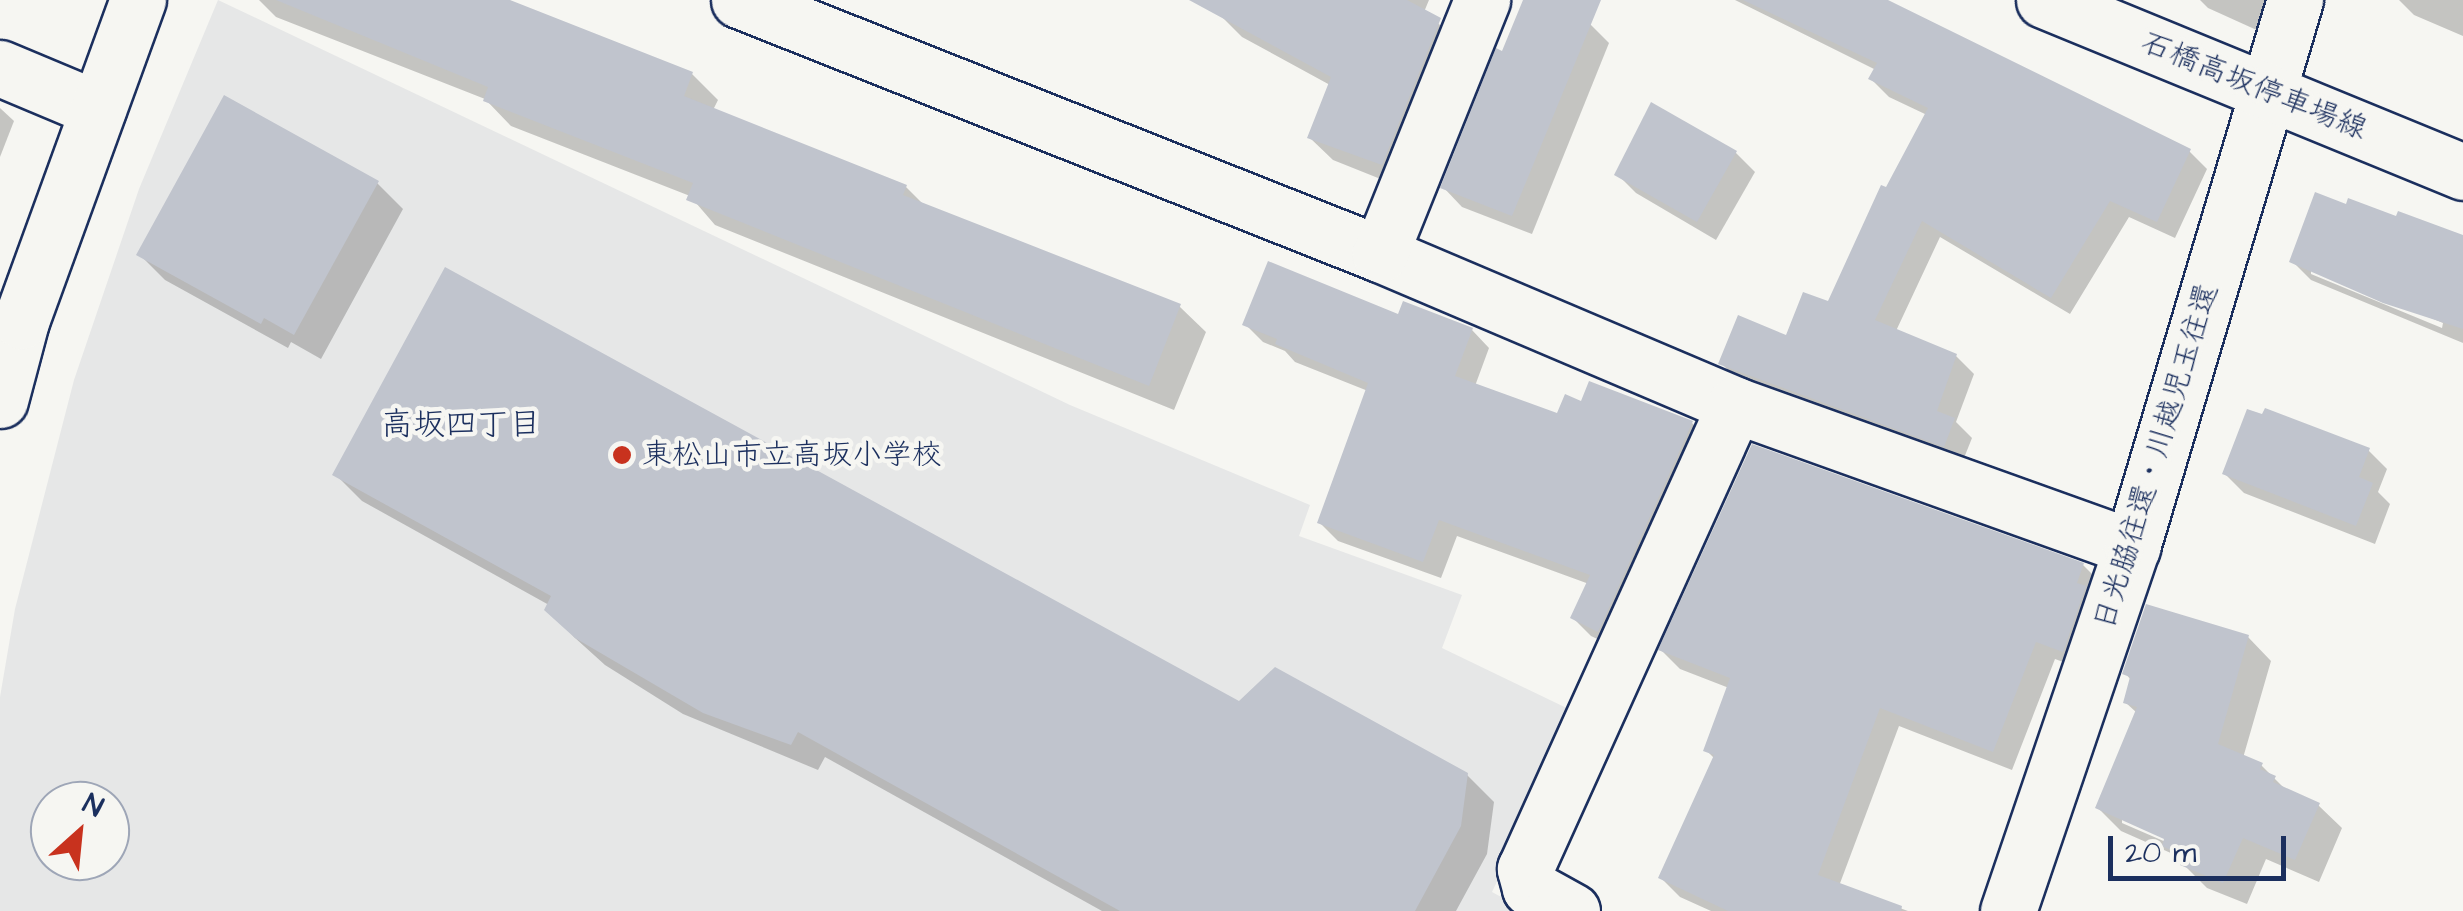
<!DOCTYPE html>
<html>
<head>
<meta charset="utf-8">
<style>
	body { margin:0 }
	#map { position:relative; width:2463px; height:911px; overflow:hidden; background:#f6f6f2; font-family:"Architects Daughter","Klee One",sans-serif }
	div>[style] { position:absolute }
	.built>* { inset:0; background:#e6e7e7 }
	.shadow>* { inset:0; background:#0003 }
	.building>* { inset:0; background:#c0c4cd }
	.roads { filter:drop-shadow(2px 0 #1b2f5e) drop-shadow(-2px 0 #1b2f5e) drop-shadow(0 2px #1b2f5e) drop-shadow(0 -2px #1b2f5e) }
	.minor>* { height:55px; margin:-27.5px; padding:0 27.5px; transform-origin:27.5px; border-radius:27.5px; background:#f6f6f2 }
	.major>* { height:55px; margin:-27.5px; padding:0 27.5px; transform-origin:27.5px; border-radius:27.5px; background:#f6f6f2 }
	.dots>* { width:28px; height:28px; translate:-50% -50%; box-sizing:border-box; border:5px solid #f6f6f2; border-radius:50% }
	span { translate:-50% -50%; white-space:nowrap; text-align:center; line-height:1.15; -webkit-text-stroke:9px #f6f6f2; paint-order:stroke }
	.street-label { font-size:30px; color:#1b2f5e }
	.poi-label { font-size:30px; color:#1b2f5e }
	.left { translate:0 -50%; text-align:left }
	.neighbourhood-label { font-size:32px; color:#1b2f5e }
	.north { position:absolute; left:30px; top:781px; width:100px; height:100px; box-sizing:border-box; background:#f6f6f2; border:2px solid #9ea6b7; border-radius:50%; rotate:27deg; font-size:28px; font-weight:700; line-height:40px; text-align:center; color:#1b2f5e }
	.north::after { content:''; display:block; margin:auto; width:35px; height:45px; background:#c8321e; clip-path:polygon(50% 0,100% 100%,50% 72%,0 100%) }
	.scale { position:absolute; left:2108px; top:836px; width:178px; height:45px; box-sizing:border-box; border:5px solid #1b2f5e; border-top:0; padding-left:12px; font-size:30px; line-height:35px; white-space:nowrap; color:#1b2f5e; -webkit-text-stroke:8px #f6f6f2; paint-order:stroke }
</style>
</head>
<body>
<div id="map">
	<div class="built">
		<i style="clip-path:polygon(evenodd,218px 0,1070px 405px,1310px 505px,1299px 536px,1462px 595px,1442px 648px,1577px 713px,1492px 892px,1527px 911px,0 911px,0 697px,15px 609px,74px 380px,139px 189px,218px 0,50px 801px,110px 801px,110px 861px,50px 861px,50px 801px)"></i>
	</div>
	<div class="shadow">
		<i style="clip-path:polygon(259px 0,508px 0,692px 74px,718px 100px,713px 110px,906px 187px,925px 206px,1180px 307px,1206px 332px,1174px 410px,715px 225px,690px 196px,511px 126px,485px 99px,276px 17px)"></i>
		<i style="clip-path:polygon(1227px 0,1429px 0,1424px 12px,1462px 43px,1403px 188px,1333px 160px,1310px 138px,1330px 85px,1242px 37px,1219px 14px)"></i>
		<i style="clip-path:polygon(1526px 0,1590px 24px,1609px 43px,1532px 234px,1462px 207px,1443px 187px)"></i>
		<i style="clip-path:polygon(1735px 0,1881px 0,2189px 151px,2207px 169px,2175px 238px,2129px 217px,2070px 314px,1940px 237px,1896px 331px,1956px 356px,1974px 374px,1956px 422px,1972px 438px,1962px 463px,1739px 381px,1721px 363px,1787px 338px,1829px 305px,1927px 115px,1889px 97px,1871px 79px,1876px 70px)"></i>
		<i style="clip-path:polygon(2200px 0,2276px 0,2261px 32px,2208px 8px)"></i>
		<i style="clip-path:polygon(2399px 0,2463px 0,2463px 36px,2414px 15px)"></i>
		<i style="clip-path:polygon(1652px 105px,1736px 153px,1755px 172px,1716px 240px,1636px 193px,1617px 174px)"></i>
		<i style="clip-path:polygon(0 108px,14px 121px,0 157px)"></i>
		<i style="clip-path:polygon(377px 183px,403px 209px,321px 359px,291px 342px,288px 348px,165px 280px,139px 254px)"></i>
		<i style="clip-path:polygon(evenodd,2463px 238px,2463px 343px,2311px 280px,2292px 261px,2463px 238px,2311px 268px,2443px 323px,2442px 328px,2311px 274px,2311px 268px)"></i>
		<i style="clip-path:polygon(1400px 317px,1472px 330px,1489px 348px,1475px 386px,1559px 417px,1582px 404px,1590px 384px,1692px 423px,1710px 441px,1616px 648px,1591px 636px,1573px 618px,1589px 584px,1457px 536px,1441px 578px,1338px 541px,1320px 523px,1368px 391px,1295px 362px,1285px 351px,1263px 342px,1245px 324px)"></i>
		<i style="clip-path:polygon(2368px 450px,2387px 469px,2378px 492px,2390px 504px,2375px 544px,2244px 493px,2225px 474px)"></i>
		<i style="clip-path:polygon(335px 474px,1240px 704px,1467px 775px,1494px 802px,1487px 854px,1456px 911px,1102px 911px,825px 757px,818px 770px,683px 714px,605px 665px,574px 637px,549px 605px,362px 501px)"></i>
		<i style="clip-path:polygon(2083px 565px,2102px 584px,2082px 669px,2055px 659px,2012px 770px,1899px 726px,1839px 886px,1908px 911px,1711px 911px,1680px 897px,1661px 878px,1715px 759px,1706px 750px,1729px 688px,1680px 669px,1661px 650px)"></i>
		<i style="clip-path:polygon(evenodd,2248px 637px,2271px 661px,2243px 758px,2261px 765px,2288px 792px,2318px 805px,2342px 828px,2319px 882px,2266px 859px,2247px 904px,2207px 888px,2173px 854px,2121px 831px,2098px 808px,2137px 713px,2125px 702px,2131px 680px,2125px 673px,2248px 637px,2122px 818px,2177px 841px,2175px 846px,2122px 823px,2122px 818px)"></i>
	</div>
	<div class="building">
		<i style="clip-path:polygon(276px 0,510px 0,693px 72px,684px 96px,907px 185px,903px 195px,1181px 304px,1149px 386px,686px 200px,693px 183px,483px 101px,488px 87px)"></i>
		<i style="clip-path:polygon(1189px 0,1407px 0,1441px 18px,1382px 165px,1307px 138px,1331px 77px)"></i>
		<i style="clip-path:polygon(1523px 0,1601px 0,1512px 216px,1440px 188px,1496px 48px,1502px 51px)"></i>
		<i style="clip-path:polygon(1743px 0,1888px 0,2191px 149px,2157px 222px,2110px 201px,2051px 298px,1922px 221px,1875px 320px,1957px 354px,1937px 411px,1955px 418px,1944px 447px,1718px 364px,1738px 315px,1786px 335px,1803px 292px,1828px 301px,1881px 185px,1886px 187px,1928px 108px,1868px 79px,1877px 63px)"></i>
		<i style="clip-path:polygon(224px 95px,379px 181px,294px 335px,264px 318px,261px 324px,136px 255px)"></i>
		<i style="clip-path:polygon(1651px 102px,1737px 151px,1697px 222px,1614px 175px)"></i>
		<i style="clip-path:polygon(2315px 192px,2346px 204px,2348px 198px,2396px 216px,2398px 211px,2463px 235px,2463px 329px,2383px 303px,2289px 262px)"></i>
		<i style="clip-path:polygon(1268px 261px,1398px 314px,1403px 301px,1473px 328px,1455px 376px,1557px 413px,1565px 394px,1581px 401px,1589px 381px,1693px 421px,1598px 632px,1570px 618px,1590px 575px,1439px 520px,1423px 562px,1317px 523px,1368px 383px,1275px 344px,1277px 339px,1242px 325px)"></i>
		<i style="clip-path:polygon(445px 267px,1239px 701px,1275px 667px,1468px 773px,1461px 826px,1415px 911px,1120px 911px,798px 732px,791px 745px,703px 713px,575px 638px,544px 610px,551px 596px,332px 475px)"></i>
		<i style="clip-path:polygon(2265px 408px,2370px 448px,2359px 477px,2373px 483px,2356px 526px,2222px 474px,2247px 409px,2262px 414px)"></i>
		<i style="clip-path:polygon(1752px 444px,2084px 563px,2077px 583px,2086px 586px,2063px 652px,2036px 642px,1993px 752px,1880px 708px,1818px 875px,1902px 906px,1901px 911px,1728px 911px,1658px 878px,1714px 755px,1703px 751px,1730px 678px,1658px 650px)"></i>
		<i style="clip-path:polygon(2146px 604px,2249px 635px,2218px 744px,2263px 763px,2260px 769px,2276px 776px,2273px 782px,2320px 803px,2295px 860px,2243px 838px,2223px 883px,2180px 865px,2184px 856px,2162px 846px,2164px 839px,2095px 808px,2137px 707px,2123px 703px,2130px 677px,2122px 674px)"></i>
	</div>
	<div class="roads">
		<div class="minor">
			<i style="left:739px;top:0;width:689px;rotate:21.62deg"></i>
			<i style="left:1380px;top:254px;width:386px;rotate:23deg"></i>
			<i style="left:1735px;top:405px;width:422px;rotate:19.7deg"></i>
			<i style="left:0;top:68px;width:106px;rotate:22.7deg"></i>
			<i style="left:1380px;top:254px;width:274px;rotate:-68.1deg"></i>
			<i style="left:0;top:400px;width:82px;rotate:-75.1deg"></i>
			<i style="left:21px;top:321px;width:342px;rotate:-70deg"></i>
			<i style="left:1572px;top:911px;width:48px;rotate:-151.3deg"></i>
			<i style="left:1530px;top:888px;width:20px;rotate:-105deg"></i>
			<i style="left:1525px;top:869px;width:509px;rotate:-65.65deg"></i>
			<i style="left:2008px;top:911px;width:385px;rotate:-71.2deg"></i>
			<i style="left:2132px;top:547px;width:571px;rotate:-73.41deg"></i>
		</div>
		<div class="major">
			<i style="left:2044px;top:0;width:453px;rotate:22.3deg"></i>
		</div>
	</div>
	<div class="dots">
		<i style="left:622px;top:455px;background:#c8321e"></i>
	</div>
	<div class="street-label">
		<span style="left:2254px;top:86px;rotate:22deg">石橋高坂停車場線</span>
		<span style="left:2156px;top:457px;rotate:-73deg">日光脇往還・川越児玉往還</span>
	</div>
	<div class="poi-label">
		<span class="left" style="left:642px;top:455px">東松山市立高坂小学校</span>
	</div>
	<div class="neighbourhood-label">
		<span style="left:461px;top:425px">高坂四丁目</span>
	</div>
	<div class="north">N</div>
	<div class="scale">20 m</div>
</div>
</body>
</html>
